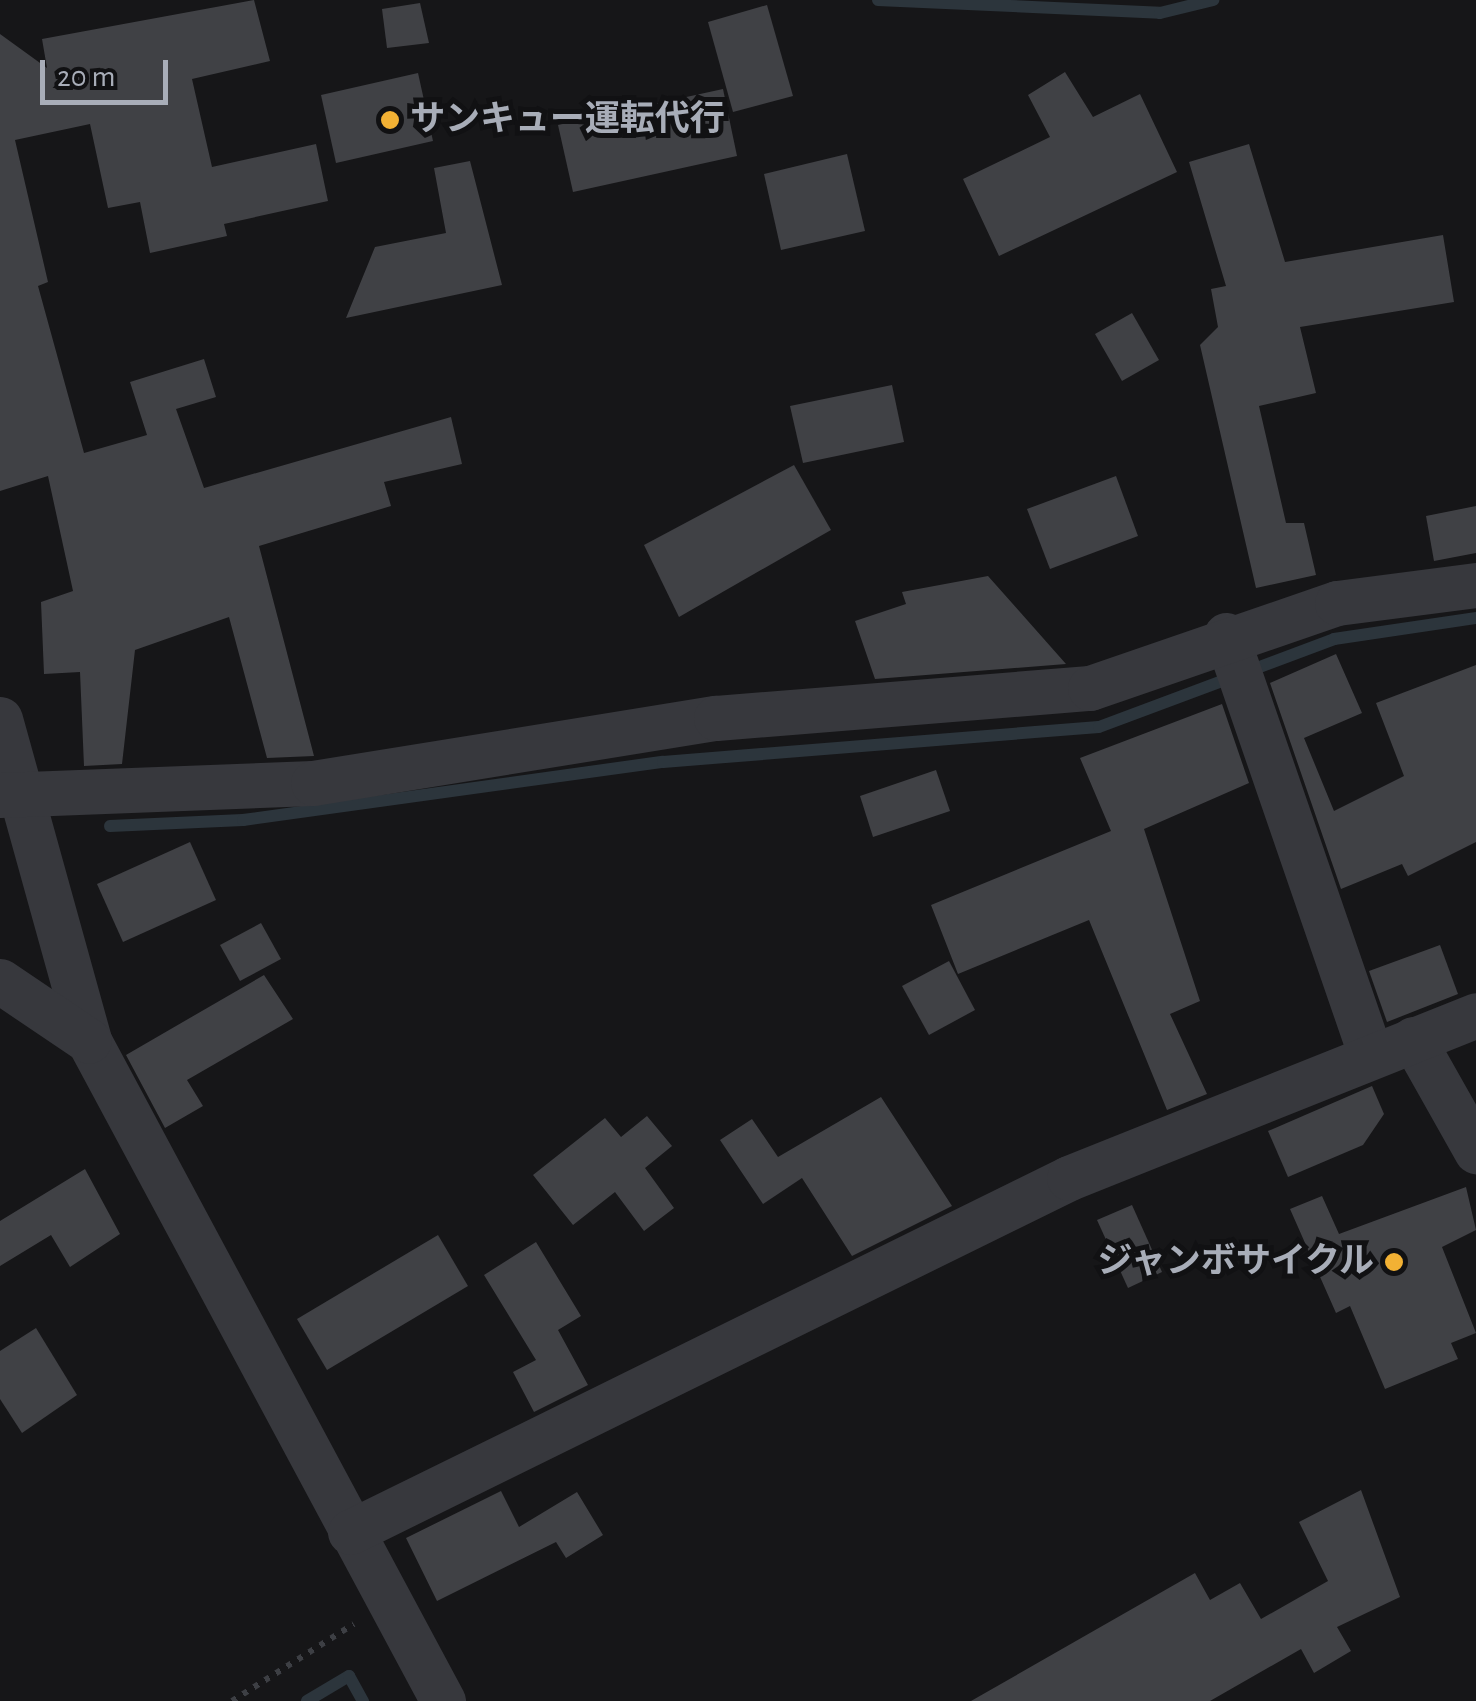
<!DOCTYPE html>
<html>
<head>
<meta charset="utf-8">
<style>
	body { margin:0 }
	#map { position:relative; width:1476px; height:1701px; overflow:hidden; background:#161618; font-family:"Alegreya Sans","Noto Sans JP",sans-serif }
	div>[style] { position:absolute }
	.stream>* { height:12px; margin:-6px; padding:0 6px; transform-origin:6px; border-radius:6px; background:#2c353c }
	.building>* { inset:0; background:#404145 }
	.path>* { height:6px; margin-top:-3px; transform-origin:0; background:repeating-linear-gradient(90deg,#3d3f44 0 5px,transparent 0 13px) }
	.minor>* { height:45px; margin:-22.5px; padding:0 22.5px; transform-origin:22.5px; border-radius:22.5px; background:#37383d }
	.dots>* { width:28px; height:28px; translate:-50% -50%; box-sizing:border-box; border:5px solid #111113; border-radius:50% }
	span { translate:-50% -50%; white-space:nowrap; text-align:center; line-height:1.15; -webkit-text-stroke:10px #111113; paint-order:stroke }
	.poi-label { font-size:35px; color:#a8adb8; font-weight:700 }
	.left { translate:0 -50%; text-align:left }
	.right { translate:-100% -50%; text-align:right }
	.scale { position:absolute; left:40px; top:60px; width:128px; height:45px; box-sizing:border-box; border:5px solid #a8adb8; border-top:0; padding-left:12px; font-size:30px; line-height:35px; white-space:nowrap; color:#a8adb8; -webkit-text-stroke:8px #111113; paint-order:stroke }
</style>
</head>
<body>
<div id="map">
	<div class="stream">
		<i style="left:878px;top:0;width:282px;rotate:2.6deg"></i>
		<i style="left:1160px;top:13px;width:55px;rotate:-13.8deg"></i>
		<i style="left:110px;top:826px;width:133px;rotate:-2.6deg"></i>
		<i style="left:243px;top:820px;width:424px;rotate:-7.9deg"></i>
		<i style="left:663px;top:762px;width:437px;rotate:-4.6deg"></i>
		<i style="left:1099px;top:727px;width:251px;rotate:-20.5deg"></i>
		<i style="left:1334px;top:639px;width:144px;rotate:-8.4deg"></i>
		<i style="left:307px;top:1701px;width:49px;rotate:-30.8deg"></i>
		<i style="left:349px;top:1676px;width:29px;rotate:61deg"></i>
	</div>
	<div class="building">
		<i style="clip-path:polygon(254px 0,270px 61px,192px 79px,212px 167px,316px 144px,328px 201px,224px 224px,227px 236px,150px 253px,140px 202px,108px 208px,90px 124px,15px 140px,48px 282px,38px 286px,84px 453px,147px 435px,130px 382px,204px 359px,216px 397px,176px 409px,204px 488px,451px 417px,462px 464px,384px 482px,391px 506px,259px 546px,314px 756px,267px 758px,229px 617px,135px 650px,122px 764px,84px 766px,80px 672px,44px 674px,41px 602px,73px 591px,48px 476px,0 491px,0 34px,47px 68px,42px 39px)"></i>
		<i style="clip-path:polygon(420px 3px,429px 43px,387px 48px,382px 9px)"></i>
		<i style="clip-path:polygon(767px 5px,793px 96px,733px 112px,708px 22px)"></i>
		<i style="clip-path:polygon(1065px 72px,1093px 117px,1140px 94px,1177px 172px,999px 256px,963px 179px,1050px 137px,1028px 95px)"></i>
		<i style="clip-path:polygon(418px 73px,433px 141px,336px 163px,321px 95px)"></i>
		<i style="clip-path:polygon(723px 89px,737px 156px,573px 192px,558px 125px)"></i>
		<i style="clip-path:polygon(1249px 144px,1285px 262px,1443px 235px,1454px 302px,1300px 327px,1316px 393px,1259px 406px,1286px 523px,1304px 523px,1316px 575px,1256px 588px,1200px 345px,1218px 327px,1211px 289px,1226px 286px,1189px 162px)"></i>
		<i style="clip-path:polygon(847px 154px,865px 231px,781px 250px,764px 174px)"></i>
		<i style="clip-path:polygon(470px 161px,502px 285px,346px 318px,375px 247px,446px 233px,434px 168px)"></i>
		<i style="clip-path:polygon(1132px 313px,1159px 360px,1122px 381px,1095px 334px)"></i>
		<i style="clip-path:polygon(892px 385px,904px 442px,803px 463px,790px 406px)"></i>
		<i style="clip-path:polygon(794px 465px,831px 530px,679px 617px,644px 545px)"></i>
		<i style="clip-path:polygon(1116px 476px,1138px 536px,1050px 569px,1027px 509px)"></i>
		<i style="clip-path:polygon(1476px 506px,1476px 553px,1434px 561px,1426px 516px)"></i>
		<i style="clip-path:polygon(988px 576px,1066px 664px,875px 679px,855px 621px,906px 604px,902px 592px)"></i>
		<i style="clip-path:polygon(1336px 654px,1362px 713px,1304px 738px,1334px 811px,1404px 776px,1376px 703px,1476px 665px,1476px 842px,1408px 876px,1402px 864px,1341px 889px,1270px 683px)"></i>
		<i style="clip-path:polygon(1222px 704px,1249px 783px,1144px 829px,1200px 1001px,1170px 1014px,1207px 1094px,1167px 1110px,1089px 920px,958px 974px,931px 905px,1111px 831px,1080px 758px)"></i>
		<i style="clip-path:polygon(936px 770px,950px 811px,873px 837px,860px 796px)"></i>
		<i style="clip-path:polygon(190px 842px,216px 900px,123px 942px,97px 884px)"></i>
		<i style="clip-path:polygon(261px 923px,281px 959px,240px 981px,220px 945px)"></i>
		<i style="clip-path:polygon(1440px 945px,1458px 994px,1387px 1022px,1369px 971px)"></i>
		<i style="clip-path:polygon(949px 961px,975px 1010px,929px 1035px,902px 986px)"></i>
		<i style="clip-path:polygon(264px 975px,293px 1019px,187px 1080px,203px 1106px,165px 1128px,126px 1055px)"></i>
		<i style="clip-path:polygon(1372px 1086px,1384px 1114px,1363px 1145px,1288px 1177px,1268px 1131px)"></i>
		<i style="clip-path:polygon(881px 1097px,952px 1206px,852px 1256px,802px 1178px,763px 1204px,720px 1140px,752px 1119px,778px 1157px)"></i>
		<i style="clip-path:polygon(647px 1116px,672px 1146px,645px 1168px,674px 1208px,644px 1231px,615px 1192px,573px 1225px,533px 1175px,605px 1118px,621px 1137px)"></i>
		<i style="clip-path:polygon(85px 1169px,120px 1234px,70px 1267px,51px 1235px,0 1266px,0 1221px)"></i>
		<i style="clip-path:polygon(1466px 1187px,1476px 1230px,1442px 1247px,1476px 1333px,1451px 1343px,1458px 1359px,1385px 1389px,1350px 1306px,1336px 1313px,1290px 1209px,1322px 1196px,1339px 1234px)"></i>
		<i style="clip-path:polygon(1132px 1205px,1162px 1272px,1128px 1288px,1097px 1220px)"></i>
		<i style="clip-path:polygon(438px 1235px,468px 1286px,327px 1370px,297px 1319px)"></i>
		<i style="clip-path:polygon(536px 1242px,581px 1316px,558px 1330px,588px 1385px,534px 1412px,513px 1372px,536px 1360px,484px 1275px)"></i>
		<i style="clip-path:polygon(36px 1328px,77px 1395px,22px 1433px,0 1399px,0 1351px)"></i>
		<i style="clip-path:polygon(1361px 1490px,1400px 1597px,1337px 1627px,1351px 1651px,1314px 1673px,1301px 1649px,1210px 1701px,971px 1701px,1195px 1573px,1210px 1600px,1240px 1583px,1261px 1619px,1328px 1581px,1299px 1522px)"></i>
		<i style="clip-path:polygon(501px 1491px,519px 1527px,577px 1492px,603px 1535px,566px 1558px,556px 1542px,437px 1601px,406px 1538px)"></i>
	</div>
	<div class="path">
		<i style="left:232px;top:1701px;width:144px;rotate:-32.3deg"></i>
	</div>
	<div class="minor">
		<i style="left:1226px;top:635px;width:445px;rotate:71deg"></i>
		<i style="left:0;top:719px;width:334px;rotate:74.5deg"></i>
		<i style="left:89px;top:1041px;width:749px;rotate:61.79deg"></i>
		<i style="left:0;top:795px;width:313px;rotate:-2.2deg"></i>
		<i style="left:313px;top:783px;width:408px;rotate:-9.2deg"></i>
		<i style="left:716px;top:718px;width:375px;rotate:-4.6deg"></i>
		<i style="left:1090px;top:688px;width:261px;rotate:-19deg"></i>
		<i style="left:1337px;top:603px;width:140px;rotate:-7.4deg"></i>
		<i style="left:0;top:981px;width:107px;rotate:34deg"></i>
		<i style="left:1413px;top:1039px;width:129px;rotate:60.6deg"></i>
		<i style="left:350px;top:1532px;width:801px;rotate:-26.21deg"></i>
		<i style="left:1069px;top:1178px;width:438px;rotate:-21.8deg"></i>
	</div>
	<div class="dots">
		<i style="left:390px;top:120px;background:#f2b134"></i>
		<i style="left:1394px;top:1262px;background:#f2b134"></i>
	</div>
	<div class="poi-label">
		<span class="left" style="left:410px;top:120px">サンキュー運転代行</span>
		<span class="right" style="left:1374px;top:1262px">ジャンボサイクル</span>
	</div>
	<div class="scale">20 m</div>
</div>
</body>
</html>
